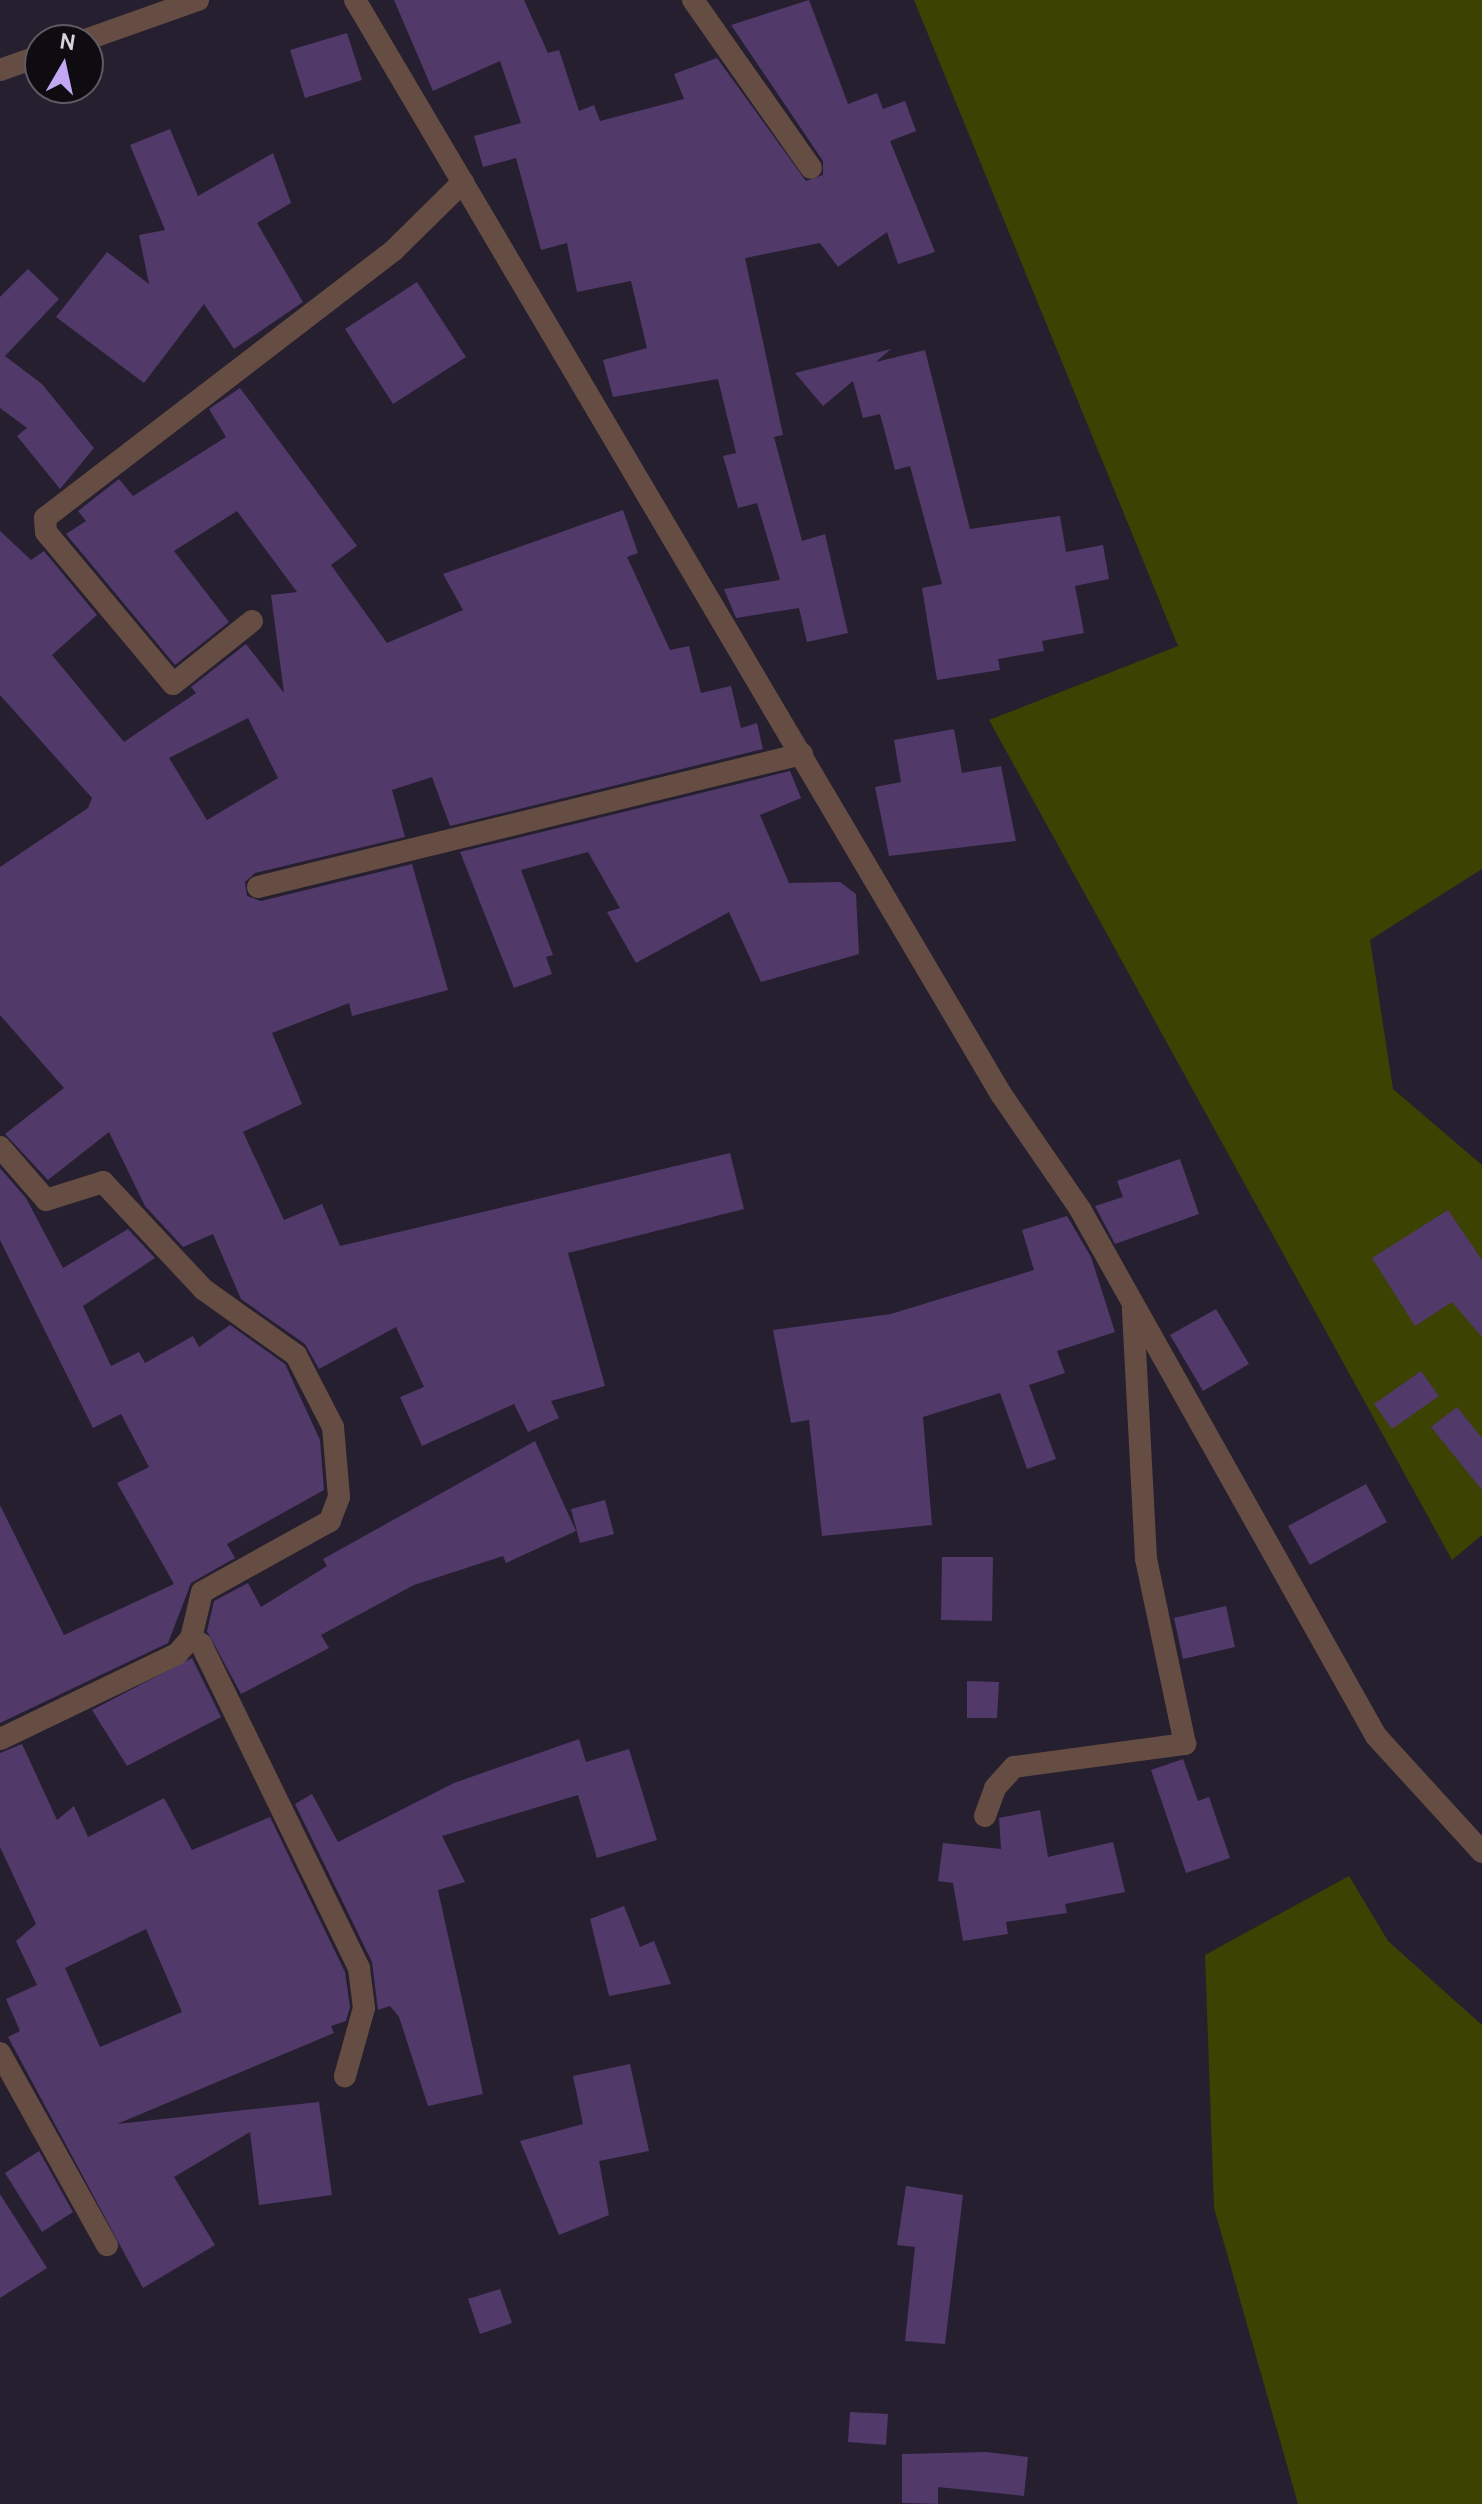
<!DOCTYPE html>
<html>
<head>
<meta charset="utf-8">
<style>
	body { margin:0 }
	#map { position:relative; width:1482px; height:2504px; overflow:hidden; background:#261f2f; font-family:Cabin,sans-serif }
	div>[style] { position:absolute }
	.green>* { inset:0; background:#3b4202 }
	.building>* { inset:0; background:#51396a }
	.minor>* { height:22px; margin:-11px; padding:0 11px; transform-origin:11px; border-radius:11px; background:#664d43 }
	.tertiary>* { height:22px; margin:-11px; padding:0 11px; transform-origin:11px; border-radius:11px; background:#664d43 }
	span { translate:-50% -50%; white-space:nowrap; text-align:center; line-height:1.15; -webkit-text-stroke:8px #0e0b11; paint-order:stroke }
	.north { position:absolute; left:24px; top:24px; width:80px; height:80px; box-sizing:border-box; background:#0e0b11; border:2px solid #5e5b63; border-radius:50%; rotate:9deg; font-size:22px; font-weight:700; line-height:32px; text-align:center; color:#d7d3dd }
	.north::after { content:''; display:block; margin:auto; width:28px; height:36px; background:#c2a8f2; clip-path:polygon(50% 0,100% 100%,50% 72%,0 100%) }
</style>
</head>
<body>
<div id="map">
	<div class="green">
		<i style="clip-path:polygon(914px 0,1482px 0,1482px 869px,1370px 940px,1393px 1089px,1482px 1165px,1482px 1535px,1452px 1560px,989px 720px,1178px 646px)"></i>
		<i style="clip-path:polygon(1349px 1876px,1388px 1941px,1482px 2025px,1482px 2504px,1298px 2504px,1214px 2208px,1205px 1955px)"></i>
	</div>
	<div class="building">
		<i style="clip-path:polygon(394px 0,524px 0,548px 53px,559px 50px,579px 111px,594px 105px,600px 121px,684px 99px,674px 74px,717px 58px,806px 181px,823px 175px,823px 161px,731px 25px,809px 0,848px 104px,877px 93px,883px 109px,905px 101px,916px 131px,890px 141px,935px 252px,898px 264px,887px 232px,838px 267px,820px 243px,745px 258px,783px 435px,774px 437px,802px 541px,825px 534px,848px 633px,807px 642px,799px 608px,736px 618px,724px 589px,780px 580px,757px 503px,738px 508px,723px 456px,736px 453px,718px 379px,613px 397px,603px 360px,647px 348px,631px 281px,577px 292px,567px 243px,541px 250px,516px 158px,483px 167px,474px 136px,521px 123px,500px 61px,433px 91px)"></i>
		<i style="clip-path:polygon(347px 33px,362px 80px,305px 98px,290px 50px)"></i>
		<i style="clip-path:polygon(170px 129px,198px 196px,273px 153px,291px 203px,257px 223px,303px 302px,234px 349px,204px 304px,144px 383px,56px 317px,107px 252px,149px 284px,139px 235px,165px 230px,130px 145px)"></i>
		<i style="clip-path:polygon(28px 269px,59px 299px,5px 356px,42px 384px,94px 448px,60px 489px,17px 436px,27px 428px,0 408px,0 297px)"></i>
		<i style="clip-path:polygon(417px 282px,466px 357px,393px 404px,345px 329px)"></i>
		<i style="clip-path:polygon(891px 349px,876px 362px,925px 350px,970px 529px,1060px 516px,1066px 552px,1103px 545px,1109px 579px,1075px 586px,1084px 633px,1042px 641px,1044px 651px,998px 659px,1000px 670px,937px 680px,922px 588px,942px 584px,910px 466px,895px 470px,880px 414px,863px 418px,853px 381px,823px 406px,795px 373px)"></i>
		<i style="clip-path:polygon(evenodd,240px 388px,357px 546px,331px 565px,387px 643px,463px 610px,443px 574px,623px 510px,638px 553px,627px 557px,670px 650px,689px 646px,701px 693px,731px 686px,741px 728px,757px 723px,763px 749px,450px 826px,432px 777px,392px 790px,405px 837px,255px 873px,245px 882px,247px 896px,261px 901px,412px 864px,448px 990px,352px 1016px,349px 1003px,272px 1033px,302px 1104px,243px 1132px,284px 1220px,322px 1204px,340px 1246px,730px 1153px,744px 1209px,568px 1253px,605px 1386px,551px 1401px,559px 1418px,528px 1432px,514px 1404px,422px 1446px,400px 1397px,424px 1387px,396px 1327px,319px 1369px,305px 1344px,241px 1299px,213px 1234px,183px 1247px,145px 1206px,109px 1132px,48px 1180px,5px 1134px,64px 1088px,0 1015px,0 867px,88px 808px,92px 798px,0 695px,0 531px,31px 560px,44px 551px,97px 615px,52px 655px,124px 742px,196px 693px,191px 687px,246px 644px,284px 693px,271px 595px,297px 592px,237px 511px,174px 551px,229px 622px,175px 665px,66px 534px,86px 521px,78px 511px,119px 479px,133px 496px,226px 437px,209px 409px,240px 388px,248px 718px,278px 778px,207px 820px,169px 758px,248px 718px)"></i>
		<i style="clip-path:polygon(954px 729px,962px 773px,1001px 766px,1016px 841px,889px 856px,875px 787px,901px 782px,894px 740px)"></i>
		<i style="clip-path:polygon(790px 771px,801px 798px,760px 815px,789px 883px,840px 882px,856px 894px,859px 954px,761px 982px,729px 912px,636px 963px,607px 912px,620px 908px,588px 852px,521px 870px,553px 955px,546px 957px,552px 974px,514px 988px,460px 852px)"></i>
		<i style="clip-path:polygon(1180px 1159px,1199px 1214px,1115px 1244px,1095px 1206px,1123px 1197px,1117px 1181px)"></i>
		<i style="clip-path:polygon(0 1168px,26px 1198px,63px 1268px,128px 1229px,155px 1258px,83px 1306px,111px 1366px,139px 1352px,145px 1363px,193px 1336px,199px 1347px,230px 1325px,285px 1364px,320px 1440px,324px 1490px,227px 1544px,235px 1558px,191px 1583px,168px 1643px,0 1723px,0 1505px,64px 1635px,174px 1584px,117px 1483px,149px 1467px,121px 1414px,93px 1428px,0 1240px)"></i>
		<i style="clip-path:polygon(1448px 1210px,1482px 1260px,1482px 1337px,1452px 1302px,1415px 1326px,1372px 1258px)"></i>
		<i style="clip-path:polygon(1067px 1216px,1091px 1257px,1115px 1332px,1057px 1351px,1065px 1373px,1029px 1385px,1056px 1459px,1027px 1469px,1000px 1393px,923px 1417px,932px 1525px,822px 1536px,809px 1420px,791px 1423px,773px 1330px,891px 1314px,1034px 1270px,1022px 1230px)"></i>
		<i style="clip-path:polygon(1216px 1309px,1249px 1364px,1203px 1391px,1170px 1335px)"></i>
		<i style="clip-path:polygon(1421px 1371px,1439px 1396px,1392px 1429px,1374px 1404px)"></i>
		<i style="clip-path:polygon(1457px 1407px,1482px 1438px,1482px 1490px,1431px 1427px)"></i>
		<i style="clip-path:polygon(535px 1441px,576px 1531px,506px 1563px,503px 1556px,414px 1585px,321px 1635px,329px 1648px,241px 1694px,207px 1631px,214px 1601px,248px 1583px,261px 1607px,327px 1566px,323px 1559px)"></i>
		<i style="clip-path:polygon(1366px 1484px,1387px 1522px,1310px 1565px,1288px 1526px)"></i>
		<i style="clip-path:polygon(605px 1500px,614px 1534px,580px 1543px,571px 1509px)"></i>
		<i style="clip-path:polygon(942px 1557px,993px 1557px,992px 1621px,941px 1620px)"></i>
		<i style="clip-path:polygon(1226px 1606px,1235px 1647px,1183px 1659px,1174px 1618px)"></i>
		<i style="clip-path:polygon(192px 1658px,221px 1717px,127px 1766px,92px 1710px)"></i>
		<i style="clip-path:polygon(967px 1681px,999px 1682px,997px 1718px,967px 1718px)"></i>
		<i style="clip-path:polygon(579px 1739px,586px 1762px,629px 1749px,657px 1840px,597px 1858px,578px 1795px,442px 1836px,465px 1882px,438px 1890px,483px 2094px,428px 2106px,399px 2017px,390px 2006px,378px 2010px,372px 1962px,295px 1804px,312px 1794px,338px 1842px,454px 1783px)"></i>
		<i style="clip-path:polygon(evenodd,22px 1744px,57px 1820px,74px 1806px,88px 1837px,164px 1798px,192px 1850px,270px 1817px,345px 1972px,350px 2007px,346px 2021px,331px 2026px,334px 2033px,117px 2124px,319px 2102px,332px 2195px,259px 2205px,250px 2132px,174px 2177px,215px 2245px,143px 2288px,8px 2037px,20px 2031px,6px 1999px,37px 1985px,16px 1941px,36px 1924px,0 1847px,0 1753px,22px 1744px,146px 1929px,182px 2012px,100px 2047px,65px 1968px,146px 1929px)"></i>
		<i style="clip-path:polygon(1183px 1759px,1198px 1801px,1209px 1797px,1230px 1858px,1186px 1873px,1151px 1770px)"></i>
		<i style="clip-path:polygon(1040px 1810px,1048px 1857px,1113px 1842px,1125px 1892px,1065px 1904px,1067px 1913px,1006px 1922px,1008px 1934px,963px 1941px,953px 1883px,938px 1881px,943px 1843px,1001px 1849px,999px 1818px)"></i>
		<i style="clip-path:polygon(624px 1906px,640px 1947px,654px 1941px,671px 1984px,609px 1996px,590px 1919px)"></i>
		<i style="clip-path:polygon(630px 2064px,649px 2151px,599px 2161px,609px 2215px,559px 2235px,520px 2141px,583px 2124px,573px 2076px)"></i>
		<i style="clip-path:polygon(39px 2151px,73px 2212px,42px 2232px,5px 2173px)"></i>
		<i style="clip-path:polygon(906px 2186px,963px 2195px,945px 2344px,905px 2341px,915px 2247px,897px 2245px)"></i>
		<i style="clip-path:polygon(0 2194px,47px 2268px,0 2298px)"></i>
		<i style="clip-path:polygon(500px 2289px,512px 2323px,480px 2334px,468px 2299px)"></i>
		<i style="clip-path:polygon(850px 2412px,888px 2414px,886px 2445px,848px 2442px)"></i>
		<i style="clip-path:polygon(986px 2452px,1028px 2457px,1024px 2496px,938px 2487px,938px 2504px,902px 2503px,902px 2454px)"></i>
	</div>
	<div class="minor">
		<i style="left:693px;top:0;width:205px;rotate:54.9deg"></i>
		<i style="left:252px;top:621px;width:101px;rotate:141.4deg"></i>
		<i style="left:173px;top:684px;width:198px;rotate:-129.9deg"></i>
		<i style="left:46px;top:532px;width:14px;rotate:-94deg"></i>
		<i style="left:45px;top:518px;width:440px;rotate:-37.5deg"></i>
		<i style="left:394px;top:250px;width:97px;rotate:-44.6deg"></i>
		<i style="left:258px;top:887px;width:560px;rotate:-13.74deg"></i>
		<i style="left:0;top:1147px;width:70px;rotate:49deg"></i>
		<i style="left:46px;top:1200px;width:60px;rotate:-17.5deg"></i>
		<i style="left:103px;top:1182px;width:146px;rotate:46.9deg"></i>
		<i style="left:203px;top:1289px;width:114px;rotate:35.4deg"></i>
		<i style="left:296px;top:1355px;width:81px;rotate:62.8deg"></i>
		<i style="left:333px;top:1427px;width:70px;rotate:85.1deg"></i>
		<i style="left:339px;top:1497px;width:26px;rotate:111deg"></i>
		<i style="left:330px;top:1521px;width:146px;rotate:151deg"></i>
		<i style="left:202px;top:1592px;width:47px;rotate:103.4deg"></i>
		<i style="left:191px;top:1638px;width:21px;rotate:131deg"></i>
		<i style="left:177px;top:1654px;width:196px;rotate:154.3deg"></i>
		<i style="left:191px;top:1638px;width:12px;rotate:31deg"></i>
		<i style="left:201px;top:1644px;width:360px;rotate:64deg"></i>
		<i style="left:359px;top:1968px;width:40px;rotate:82.9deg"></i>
		<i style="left:364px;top:2008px;width:71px;rotate:105.6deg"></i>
		<i style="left:985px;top:1816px;width:30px;rotate:-70deg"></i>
		<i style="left:995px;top:1788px;width:28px;rotate:-48deg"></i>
		<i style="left:1014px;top:1767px;width:173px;rotate:-7.7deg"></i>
		<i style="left:1185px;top:1744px;width:189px;rotate:-101.9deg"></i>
		<i style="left:1146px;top:1559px;width:252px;rotate:-93deg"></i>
		<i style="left:0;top:2053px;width:220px;rotate:60.9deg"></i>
	</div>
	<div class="tertiary">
		<i style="left:355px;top:0;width:1270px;rotate:59.44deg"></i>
		<i style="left:1001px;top:1094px;width:140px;rotate:55.5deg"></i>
		<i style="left:1080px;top:1209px;width:604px;rotate:60.68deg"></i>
		<i style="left:1376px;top:1736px;width:157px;rotate:47.6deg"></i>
		<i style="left:85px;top:40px;width:120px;rotate:-19.5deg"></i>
		<i style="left:0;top:70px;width:42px;rotate:-19.3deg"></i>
	</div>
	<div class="north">N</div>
</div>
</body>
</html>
